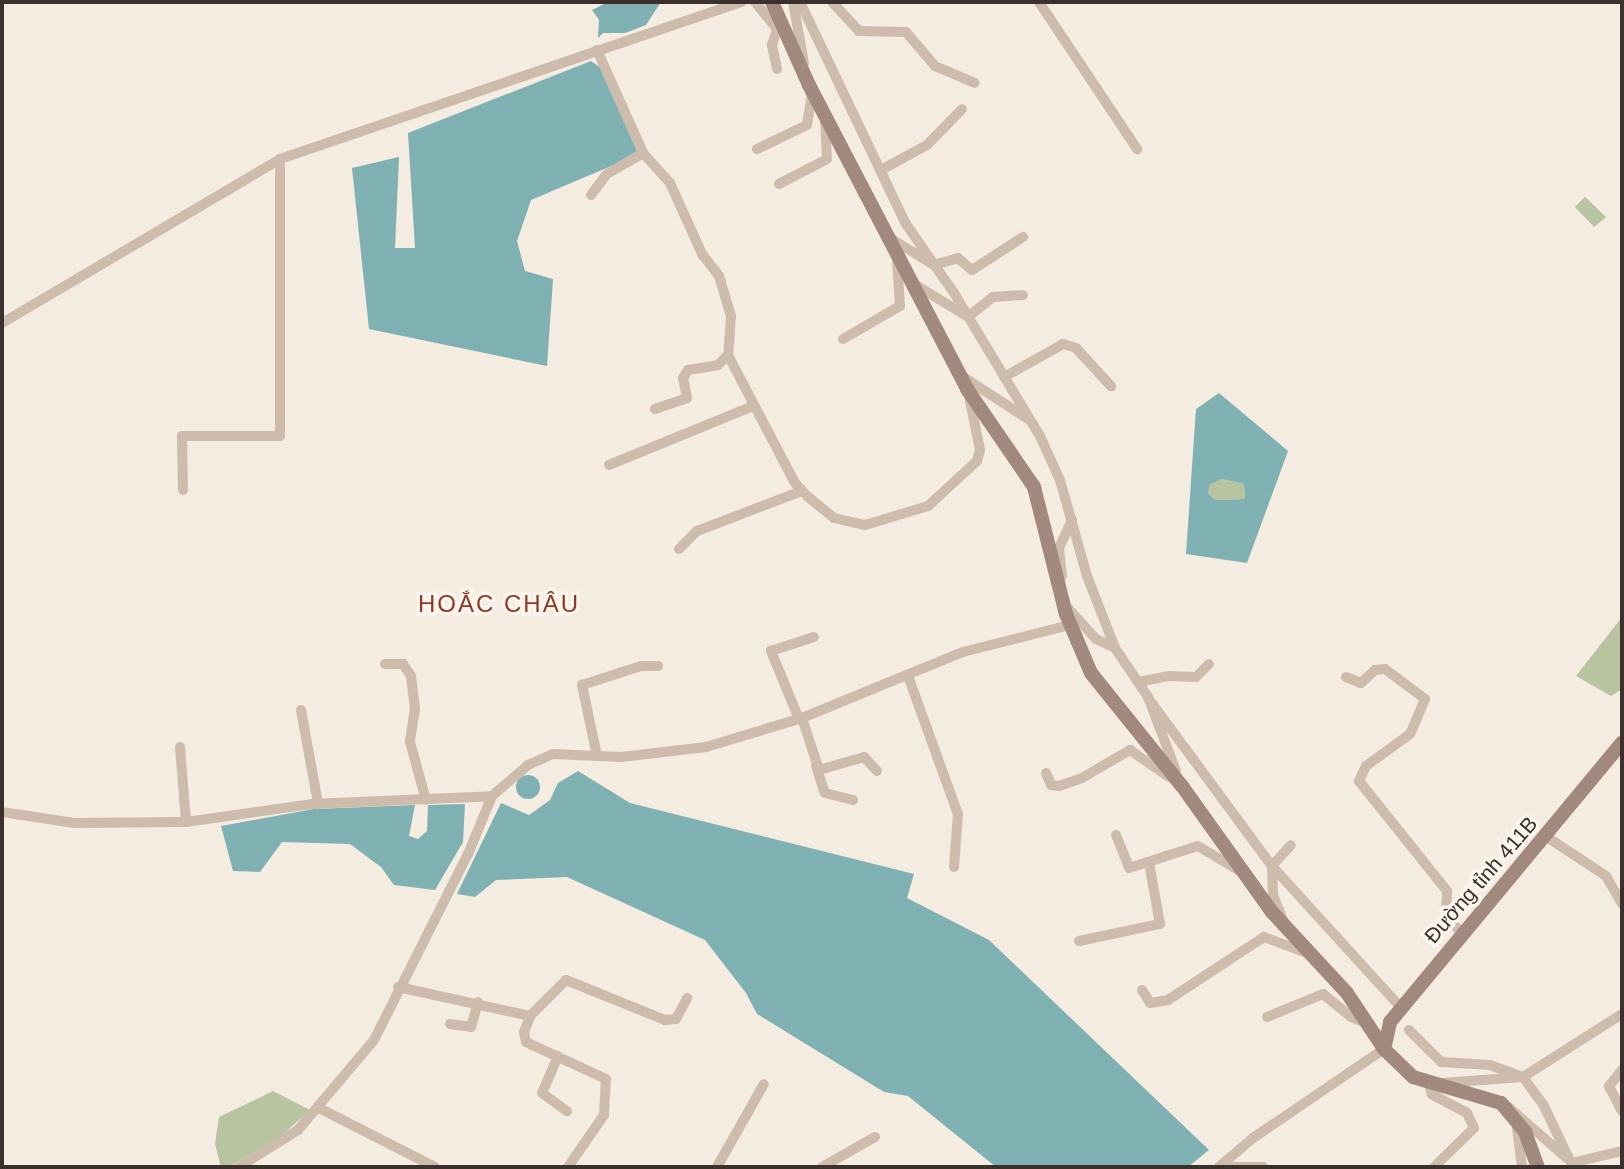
<!DOCTYPE html>
<html>
<head>
<meta charset="utf-8">
<style>
	body { margin:0 }
	#map { position:relative; width:1624px; height:1169px; overflow:hidden; background:#f4ebe1; font-family:Arial,sans-serif }
	div>[style] { position:absolute }
	.green>* { inset:0; background:#b8c4a0 }
	.water>* { inset:0; background:#7fb0b2 }
	.round { border-radius:50% }
	.minor>* { height:10px; margin:-5px; padding:0 5px; transform-origin:5px; border-radius:5px; background:#cdbbac }
	.secondary>* { height:14px; margin:-7px; padding:0 7px; transform-origin:7px; border-radius:7px; background:#a18a7d }
	span { translate:-50% -50%; white-space:nowrap; text-align:center; line-height:1.15; -webkit-text-stroke:7px #fbf5ee; paint-order:stroke }
	.street-label { font-size:21px; color:#3b302b }
	.quarter-label { font-size:24px; color:#8c3b22; letter-spacing:2px }
	.frame { position:absolute; inset:0; border:4px solid #3b302b; pointer-events:none }
</style>
</head>
<body>
<div id="map">
	<div class="green">
		<i style="clip-path:polygon(1585px 197px,1606px 217px,1594px 227px,1575px 207px)"></i>
		<i style="clip-path:polygon(1222px 479px,1244px 484px,1245px 499px,1215px 500px,1208px 493px,1210px 483px)"></i>
		<i style="clip-path:polygon(1622px 617px,1622px 689px,1611px 696px,1576px 676px)"></i>
		<i style="clip-path:polygon(273px 1091px,310px 1110px,281px 1136px,229px 1167px,221px 1167px,215px 1144px,219px 1117px)"></i>
	</div>
	<div class="water">
		<i style="clip-path:polygon(608px 2px,661px 2px,646px 25px,625px 33px,603px 33px,598px 38px,599px 20px,592px 10px)"></i>
		<i style="clip-path:polygon(591px 61px,601px 68px,642px 148px,637px 155px,531px 200px,517px 241px,525px 271px,553px 279px,547px 366px,369px 329px,352px 168px,399px 157px,395px 248px,415px 248px,408px 133px)"></i>
		<i style="clip-path:polygon(evenodd,1219px 393px,1288px 451px,1247px 563px,1186px 554px,1196px 409px,1219px 393px,1222px 479px,1244px 484px,1245px 499px,1215px 500px,1208px 493px,1210px 484px,1222px 479px)"></i>
		<i style="clip-path:polygon(578px 771px,630px 803px,914px 874px,907px 898px,989px 940px,1209px 1150px,1188px 1167px,996px 1167px,908px 1096px,884px 1092px,757px 1014px,746px 993px,705px 940px,567px 877px,496px 880px,475px 897px,457px 894px,501px 803px,529px 815px,550px 800px,558px 783px)"></i>
		<i class="round" style="left:516px;top:775px;width:24px;height:24px"></i>
		<i style="clip-path:polygon(465px 804px,463px 842px,435px 890px,394px 885px,381px 867px,350px 844px,282px 842px,260px 872px,233px 871px,221px 826px,314px 809px,415px 805px,409px 836px,418px 839px,427px 831px,428px 805px)"></i>
	</div>
	<div class="minor">
		<i style="left:755px;top:2px;width:33px;rotate:51deg"></i>
		<i style="left:793px;top:2px;width:62px;rotate:79.8deg"></i>
		<i style="left:800px;top:2px;width:246px;rotate:64.5deg"></i>
		<i style="left:906px;top:224px;width:84px;rotate:55.2deg"></i>
		<i style="left:954px;top:293px;width:167px;rotate:59deg"></i>
		<i style="left:1040px;top:436px;width:48px;rotate:65.6deg"></i>
		<i style="left:1060px;top:480px;width:100px;rotate:74.3deg"></i>
		<i style="left:1087px;top:576px;width:77px;rotate:68.7deg"></i>
		<i style="left:1115px;top:648px;width:59px;rotate:56deg"></i>
		<i style="left:1148px;top:697px;width:79px;rotate:69.3deg"></i>
		<i style="left:832px;top:2px;width:40px;rotate:47deg"></i>
		<i style="left:859px;top:31px;width:47px;rotate:1.2deg"></i>
		<i style="left:906px;top:32px;width:45px;rotate:49.5deg"></i>
		<i style="left:935px;top:66px;width:43px;rotate:23deg"></i>
		<i style="left:1039px;top:2px;width:177px;rotate:56.3deg"></i>
		<i style="left:597px;top:50px;width:113px;rotate:65.9deg"></i>
		<i style="left:643px;top:153px;width:40px;rotate:48deg"></i>
		<i style="left:670px;top:183px;width:78px;rotate:65.7deg"></i>
		<i style="left:702px;top:254px;width:28px;rotate:52deg"></i>
		<i style="left:719px;top:276px;width:42px;rotate:73.3deg"></i>
		<i style="left:731px;top:316px;width:39px;rotate:94deg"></i>
		<i style="left:728px;top:355px;width:144px;rotate:62.4deg"></i>
		<i style="left:795px;top:483px;width:18px;rotate:47deg"></i>
		<i style="left:807px;top:496px;width:35px;rotate:39deg"></i>
		<i style="left:834px;top:518px;width:32px;rotate:13deg"></i>
		<i style="left:865px;top:525px;width:66px;rotate:-16.8deg"></i>
		<i style="left:928px;top:506px;width:67px;rotate:-42.6deg"></i>
		<i style="left:977px;top:461px;width:11px;rotate:-75deg"></i>
		<i style="left:980px;top:450px;width:55px;rotate:-101.5deg"></i>
		<i style="left:777px;top:69px;width:25px;rotate:-102deg"></i>
		<i style="left:772px;top:45px;width:26px;rotate:-72deg"></i>
		<i style="left:757px;top:149px;width:55px;rotate:-25.6deg"></i>
		<i style="left:807px;top:125px;width:33px;rotate:-81deg"></i>
		<i style="left:881px;top:170px;width:52px;rotate:-28.5deg"></i>
		<i style="left:927px;top:145px;width:50px;rotate:-45.8deg"></i>
		<i style="left:779px;top:184px;width:54px;rotate:-27.5deg"></i>
		<i style="left:827px;top:159px;width:40px;rotate:-92.9deg"></i>
		<i style="left:591px;top:195px;width:26px;rotate:-53deg"></i>
		<i style="left:607px;top:174px;width:42px;rotate:-30.3deg"></i>
		<i style="left:890px;top:238px;width:52px;rotate:31.5deg"></i>
		<i style="left:934px;top:265px;width:25px;rotate:-16deg"></i>
		<i style="left:958px;top:258px;width:18px;rotate:41deg"></i>
		<i style="left:972px;top:270px;width:61px;rotate:-32.9deg"></i>
		<i style="left:914px;top:284px;width:63px;rotate:31.4deg"></i>
		<i style="left:968px;top:317px;width:32px;rotate:-39deg"></i>
		<i style="left:993px;top:297px;width:30px;rotate:-4deg"></i>
		<i style="left:2px;top:323px;width:323px;rotate:-30.5deg"></i>
		<i style="left:280px;top:159px;width:488px;rotate:-18.8deg"></i>
		<i style="left:843px;top:339px;width:66px;rotate:-30.1deg"></i>
		<i style="left:900px;top:306px;width:45px;rotate:-93.8deg"></i>
		<i style="left:962px;top:376px;width:79px;rotate:33.1deg"></i>
		<i style="left:1004px;top:377px;width:68px;rotate:-29.2deg"></i>
		<i style="left:1063px;top:344px;width:14px;rotate:17deg"></i>
		<i style="left:1076px;top:348px;width:52px;rotate:47.4deg"></i>
		<i style="left:655px;top:409px;width:34px;rotate:-19deg"></i>
		<i style="left:687px;top:398px;width:20px;rotate:-101deg"></i>
		<i style="left:683px;top:378px;width:9px;rotate:-58deg"></i>
		<i style="left:688px;top:370px;width:30px;rotate:-9deg"></i>
		<i style="left:718px;top:365px;width:14px;rotate:-45deg"></i>
		<i style="left:609px;top:465px;width:156px;rotate:-22.3deg"></i>
		<i style="left:183px;top:490px;width:54px;rotate:-91.1deg"></i>
		<i style="left:182px;top:436px;width:98px"></i>
		<i style="left:280px;top:436px;width:277px;rotate:-90deg"></i>
		<i style="left:679px;top:549px;width:25px;rotate:-45deg"></i>
		<i style="left:697px;top:531px;width:112px;rotate:-20.9deg"></i>
		<i style="left:1062px;top:576px;width:28px;rotate:-96deg"></i>
		<i style="left:1059px;top:548px;width:31px;rotate:-65deg"></i>
		<i style="left:1067px;top:607px;width:43px;rotate:47.8deg"></i>
		<i style="left:1096px;top:639px;width:21px;rotate:25deg"></i>
		<i style="left:385px;top:664px;width:18px"></i>
		<i style="left:403px;top:664px;width:14px;rotate:56deg"></i>
		<i style="left:411px;top:676px;width:33px;rotate:83deg"></i>
		<i style="left:415px;top:709px;width:33px;rotate:99deg"></i>
		<i style="left:410px;top:742px;width:60px;rotate:74.6deg"></i>
		<i style="left:908px;top:676px;width:147px;rotate:70.1deg"></i>
		<i style="left:958px;top:814px;width:53px;rotate:94.3deg"></i>
		<i style="left:1346px;top:677px;width:16px;rotate:22deg"></i>
		<i style="left:1361px;top:683px;width:19px;rotate:-43deg"></i>
		<i style="left:1375px;top:670px;width:10px;rotate:-6deg"></i>
		<i style="left:1385px;top:669px;width:50px;rotate:36.9deg"></i>
		<i style="left:1425px;top:699px;width:38px;rotate:113deg"></i>
		<i style="left:1410px;top:734px;width:54px;rotate:144deg"></i>
		<i style="left:1366px;top:766px;width:17px;rotate:115deg"></i>
		<i style="left:1359px;top:781px;width:141px;rotate:51.3deg"></i>
		<i style="left:1447px;top:891px;width:26px;rotate:92deg"></i>
		<i style="left:1446px;top:917px;width:21px;rotate:45deg"></i>
		<i style="left:1138px;top:682px;width:32px;rotate:-11deg"></i>
		<i style="left:1169px;top:676px;width:27px;rotate:2deg"></i>
		<i style="left:1196px;top:677px;width:18px;rotate:-45deg"></i>
		<i style="left:1148px;top:698px;width:209px;rotate:53.6deg"></i>
		<i style="left:1272px;top:866px;width:192px;rotate:47.7deg"></i>
		<i style="left:301px;top:710px;width:96px;rotate:79.7deg"></i>
		<i style="left:802px;top:718px;width:55px;rotate:71.9deg"></i>
		<i style="left:819px;top:770px;width:47px;rotate:-16.1deg"></i>
		<i style="left:864px;top:757px;width:19px;rotate:47deg"></i>
		<i style="left:799px;top:719px;width:74px;rotate:-112.4deg"></i>
		<i style="left:771px;top:651px;width:45px;rotate:-18deg"></i>
		<i style="left:180px;top:747px;width:75px;rotate:85.4deg"></i>
		<i style="left:597px;top:756px;width:73px;rotate:-101.9deg"></i>
		<i style="left:582px;top:685px;width:62px;rotate:-17.9deg"></i>
		<i style="left:641px;top:666px;width:17px"></i>
		<i style="left:816px;top:766px;width:28px;rotate:72deg"></i>
		<i style="left:825px;top:793px;width:29px;rotate:14deg"></i>
		<i style="left:1046px;top:773px;width:13px;rotate:67deg"></i>
		<i style="left:1051px;top:785px;width:8px;rotate:7deg"></i>
		<i style="left:1059px;top:786px;width:24px;rotate:-19deg"></i>
		<i style="left:1082px;top:778px;width:56px;rotate:-30.3deg"></i>
		<i style="left:1130px;top:750px;width:47px;rotate:34.7deg"></i>
		<i style="left:2px;top:812px;width:73px;rotate:8.7deg"></i>
		<i style="left:74px;top:823px;width:112px;rotate:-0.5deg"></i>
		<i style="left:186px;top:822px;width:127px;rotate:-8.1deg"></i>
		<i style="left:312px;top:804px;width:180px;rotate:-2.5deg"></i>
		<i style="left:1116px;top:835px;width:35px;rotate:68deg"></i>
		<i style="left:1129px;top:868px;width:72px;rotate:-17.7deg"></i>
		<i style="left:1198px;top:846px;width:49px;rotate:30.8deg"></i>
		<i style="left:1547px;top:837px;width:71px;rotate:33.5deg"></i>
		<i style="left:1606px;top:876px;width:32px;rotate:60deg"></i>
		<i style="left:1283px;top:920px;width:27px;rotate:-112deg"></i>
		<i style="left:1273px;top:895px;width:29px;rotate:-92deg"></i>
		<i style="left:1272px;top:866px;width:28px;rotate:-48deg"></i>
		<i style="left:1079px;top:941px;width:83px;rotate:-11.9deg"></i>
		<i style="left:1160px;top:924px;width:62px;rotate:-100.2deg"></i>
		<i style="left:398px;top:987px;width:135px;rotate:12.4deg"></i>
		<i style="left:1142px;top:990px;width:15px;rotate:58deg"></i>
		<i style="left:1150px;top:1003px;width:18px;rotate:-9deg"></i>
		<i style="left:1168px;top:1000px;width:115px;rotate:-33.3deg"></i>
		<i style="left:1264px;top:937px;width:46px;rotate:20.4deg"></i>
		<i style="left:1267px;top:1017px;width:61px;rotate:-22.3deg"></i>
		<i style="left:1323px;top:994px;width:36px;rotate:39deg"></i>
		<i style="left:1351px;top:1017px;width:17px;rotate:21deg"></i>
		<i style="left:450px;top:1024px;width:21px;rotate:8deg"></i>
		<i style="left:471px;top:1027px;width:26px;rotate:-74deg"></i>
		<i style="left:1409px;top:1030px;width:45px;rotate:45deg"></i>
		<i style="left:1441px;top:1062px;width:49px;rotate:3.5deg"></i>
		<i style="left:1490px;top:1065px;width:35px;rotate:20deg"></i>
		<i style="left:1523px;top:1077px;width:36px;rotate:54deg"></i>
		<i style="left:1544px;top:1106px;width:63px;rotate:64.7deg"></i>
		<i style="left:1571px;top:1163px;width:52px;rotate:-13.2deg"></i>
		<i style="left:558px;top:1056px;width:40px;rotate:113.4deg"></i>
		<i style="left:542px;top:1093px;width:31px;rotate:36deg"></i>
		<i style="left:1622px;top:1070px;width:21px;rotate:129deg"></i>
		<i style="left:1609px;top:1086px;width:28px;rotate:63deg"></i>
		<i style="left:1505px;top:1104px;width:82px;rotate:41.1deg"></i>
		<i style="left:319px;top:1108px;width:130px;rotate:27deg"></i>
		<i style="left:1516px;top:1120px;width:47px;rotate:82.7deg"></i>
		<i style="left:239px;top:1167px;width:70px;rotate:-32.1deg"></i>
		<i style="left:298px;top:1130px;width:118px;rotate:-49.8deg"></i>
		<i style="left:374px;top:1040px;width:208px;rotate:-63.2deg"></i>
		<i style="left:468px;top:854px;width:63px;rotate:-67.5deg"></i>
		<i style="left:492px;top:796px;width:48px;rotate:-40.7deg"></i>
		<i style="left:528px;top:765px;width:27px;rotate:-24deg"></i>
		<i style="left:553px;top:754px;width:68px;rotate:2.5deg"></i>
		<i style="left:621px;top:757px;width:86px;rotate:-6.7deg"></i>
		<i style="left:706px;top:747px;width:100px;rotate:-16.8deg"></i>
		<i style="left:802px;top:718px;width:174px;rotate:-22.3deg"></i>
		<i style="left:963px;top:652px;width:110px;rotate:-14.2deg"></i>
		<i style="left:568px;top:1167px;width:63px;rotate:-55.3deg"></i>
		<i style="left:604px;top:1115px;width:36px;rotate:-87deg"></i>
		<i style="left:606px;top:1079px;width:88px;rotate:-155.2deg"></i>
		<i style="left:526px;top:1042px;width:10px;rotate:-101deg"></i>
		<i style="left:524px;top:1032px;width:17px;rotate:-69deg"></i>
		<i style="left:530px;top:1016px;width:51px;rotate:-45deg"></i>
		<i style="left:566px;top:980px;width:107px;rotate:22deg"></i>
		<i style="left:665px;top:1020px;width:11px;rotate:-5deg"></i>
		<i style="left:676px;top:1019px;width:24px;rotate:-62deg"></i>
		<i style="left:717px;top:1167px;width:95px;rotate:-60.5deg"></i>
		<i style="left:822px;top:1167px;width:61px;rotate:-29.5deg"></i>
		<i style="left:1219px;top:1167px;width:45px;rotate:-40.5deg"></i>
		<i style="left:1253px;top:1138px;width:158px;rotate:-34.2deg"></i>
		<i style="left:1219px;top:1167px;width:44px"></i>
		<i style="left:1434px;top:1167px;width:56px;rotate:-44.3deg"></i>
		<i style="left:1474px;top:1128px;width:17px;rotate:-115deg"></i>
		<i style="left:1467px;top:1113px;width:40px;rotate:-152deg"></i>
		<i style="left:1432px;top:1094px;width:10px;rotate:-107deg"></i>
		<i style="left:1429px;top:1084px;width:94px;rotate:-4.3deg"></i>
		<i style="left:1523px;top:1077px;width:117px;rotate:-32.5deg"></i>
	</div>
	<div class="secondary">
		<i style="left:772px;top:2px;width:91px;rotate:66deg"></i>
		<i style="left:809px;top:85px;width:343px;rotate:62.5deg"></i>
		<i style="left:967px;top:389px;width:119px;rotate:55.6deg"></i>
		<i style="left:1034px;top:487px;width:131px;rotate:75.9deg"></i>
		<i style="left:1066px;top:614px;width:64px;rotate:67deg"></i>
		<i style="left:1091px;top:673px;width:145px;rotate:51.2deg"></i>
		<i style="left:1182px;top:786px;width:155px;rotate:54.5deg"></i>
		<i style="left:1272px;top:912px;width:110px;rotate:47.2deg"></i>
		<i style="left:1347px;top:993px;width:67px;rotate:56.5deg"></i>
		<i style="left:1384px;top:1049px;width:40px;rotate:44deg"></i>
		<i style="left:1413px;top:1077px;width:92px;rotate:16.5deg"></i>
		<i style="left:1501px;top:1103px;width:38px;rotate:50deg"></i>
		<i style="left:1525px;top:1132px;width:37px;rotate:70deg"></i>
		<i style="left:1384px;top:1049px;width:28px;rotate:-77deg"></i>
		<i style="left:1390px;top:1022px;width:363px;rotate:-50.3deg"></i>
	</div>
	<div class="street-label">
		<span style="left:1481px;top:880px;rotate:-49deg">Đường tỉnh 411B</span>
	</div>
	<div class="quarter-label">
		<span style="left:499px;top:604px">HOẮC CHÂU</span>
	</div>
	<div class="frame"></div>
</div>
</body>
</html>
